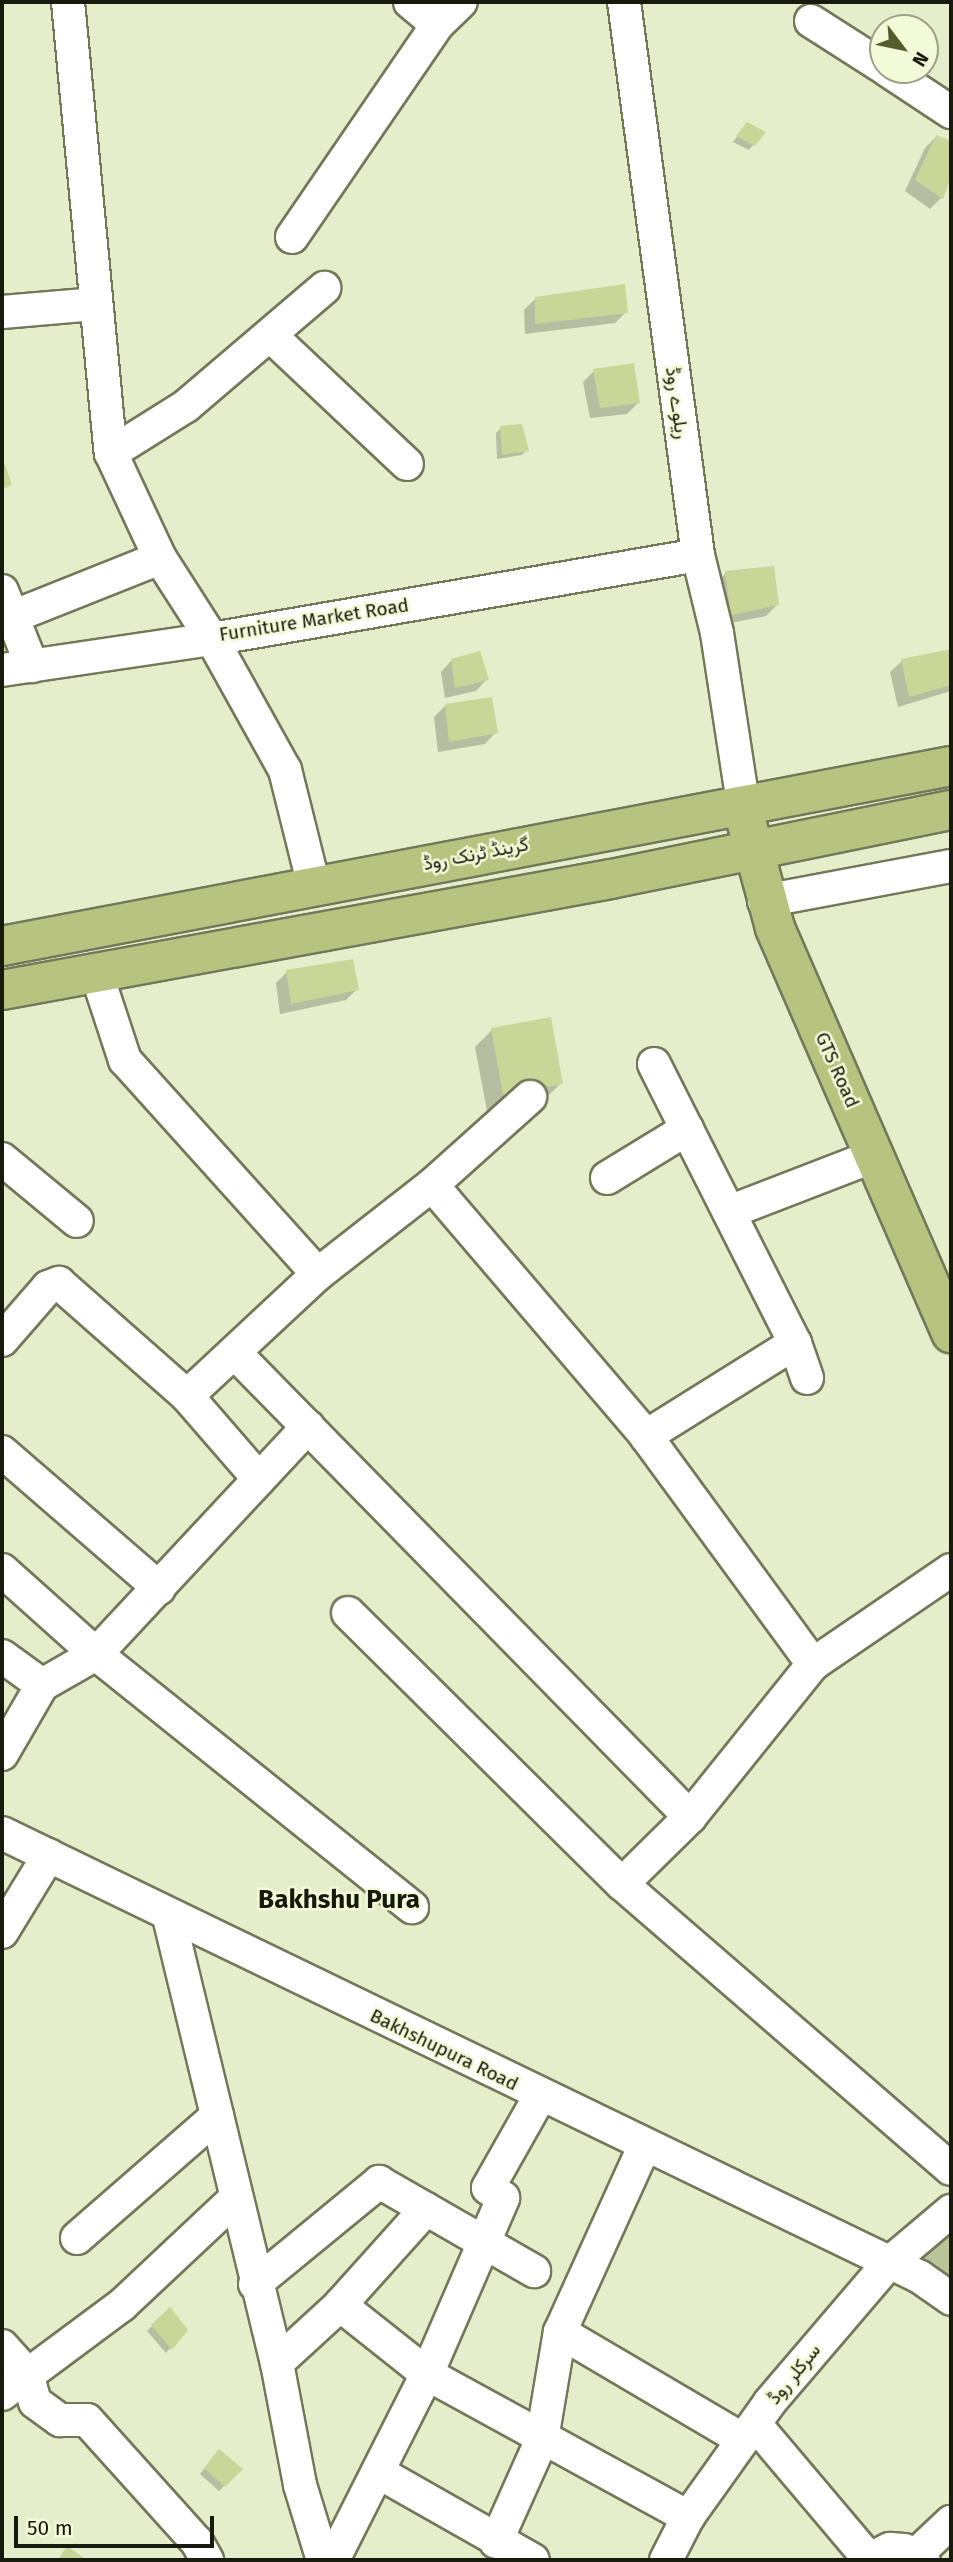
<!DOCTYPE html>
<html>
<head>
<meta charset="utf-8">
<style>
	body { margin:0 }
	#map { position:relative; width:953px; height:2562px; overflow:hidden; background:#e5edca; font-family:"Fira Sans",Vazirmatn,sans-serif }
	div>[style] { position:absolute }
	.green>* { inset:0; background:#bbc499 }
	.shadow>* { inset:0; background:#0003 }
	.building>* { inset:0; background:#cad698 }
	.roads { filter:drop-shadow(2px 0 #727859) drop-shadow(-2px 0 #727859) drop-shadow(0 2px #727859) drop-shadow(0 -2px #727859) }
	.minor>* { height:32px; margin:-16px; padding:0 16px; transform-origin:16px; border-radius:16px; background:#fff }
	.major>* { height:38px; margin:-19px; padding:0 19px; transform-origin:19px; border-radius:19px; background:#b9c380 }
	span { translate:-50% -50%; white-space:nowrap; text-align:center; line-height:1.15; -webkit-text-stroke:5px #f2fad7; paint-order:stroke }
	.street-label { font-size:19px; color:#181a0e }
	.district-label { font-size:26px; color:#181a0e; font-weight:700 }
	.frame { position:absolute; inset:0; border:4px solid #181a0e; pointer-events:none }
	.north { position:absolute; left:869px; top:14px; width:70px; height:70px; box-sizing:border-box; background:#f2fad7; border:2px solid #9ba087; border-radius:50%; rotate:122deg; font-size:19px; font-weight:700; line-height:28px; text-align:center; color:#181a0e }
	.north::after { content:''; display:block; margin:auto; width:24px; height:32px; background:#555d2c; clip-path:polygon(50% 0,100% 100%,50% 72%,0 100%) }
	.scale { position:absolute; left:14px; top:2516px; width:200px; height:32px; box-sizing:border-box; border:4px solid #181a0e; border-top:0; padding-left:9px; font-size:21px; line-height:24px; white-space:nowrap; color:#181a0e; -webkit-text-stroke:5px #f2fad7; paint-order:stroke }
</style>
</head>
<body>
<div id="map">
	<div class="green">
		<i style="clip-path:polygon(951px 2236px,951px 2283px,917px 2259px)"></i>
	</div>
	<div class="shadow">
		<i style="clip-path:polygon(742px 130px,754px 144px,749px 150px,733px 142px)"></i>
		<i style="clip-path:polygon(936px 137px,951px 143px,951px 174px,941px 198px,930px 209px,905px 191px,925px 148px)"></i>
		<i style="clip-path:polygon(535px 299px,626px 312px,615px 323px,525px 334px,524px 310px)"></i>
		<i style="clip-path:polygon(594px 371px,638px 403px,627px 414px,590px 418px,583px 382px)"></i>
		<i style="clip-path:polygon(501px 428px,527px 450px,522px 455px,497px 459px,496px 433px)"></i>
		<i style="clip-path:polygon(726px 573px,777px 605px,766px 616px,720px 625px,715px 584px)"></i>
		<i style="clip-path:polygon(951px 651px,951px 691px,898px 707px,890px 672px,902px 661px)"></i>
		<i style="clip-path:polygon(452px 660px,487px 679px,476px 691px,445px 698px,441px 672px)"></i>
		<i style="clip-path:polygon(445px 706px,496px 732px,485px 744px,438px 752px,434px 717px)"></i>
		<i style="clip-path:polygon(287px 972px,357px 989px,346px 1000px,280px 1014px,276px 983px)"></i>
		<i style="clip-path:polygon(492px 1030px,561px 1083px,544px 1100px,487px 1111px,475px 1047px)"></i>
		<i style="clip-path:polygon(169px 2310px,186px 2330px,166px 2353px,147px 2331px)"></i>
		<i style="clip-path:polygon(214px 2457px,240px 2470px,219px 2491px,200px 2474px)"></i>
	</div>
	<div class="building">
		<i style="clip-path:polygon(747px 122px,766px 132px,755px 146px,736px 136px)"></i>
		<i style="clip-path:polygon(936px 135px,951px 141px,951px 178px,943px 199px,915px 180px)"></i>
		<i style="clip-path:polygon(625px 284px,628px 313px,535px 324px,535px 297px)"></i>
		<i style="clip-path:polygon(634px 363px,640px 403px,600px 408px,593px 369px)"></i>
		<i style="clip-path:polygon(522px 424px,529px 451px,502px 455px,500px 426px)"></i>
		<i style="clip-path:polygon(5px 464px,12px 485px,2px 489px,2px 465px)"></i>
		<i style="clip-path:polygon(774px 566px,779px 605px,731px 615px,725px 571px)"></i>
		<i style="clip-path:polygon(951px 649px,951px 685px,909px 697px,901px 659px)"></i>
		<i style="clip-path:polygon(480px 651px,489px 680px,455px 688px,451px 659px)"></i>
		<i style="clip-path:polygon(492px 697px,498px 733px,449px 742px,445px 704px)"></i>
		<i style="clip-path:polygon(353px 959px,359px 990px,291px 1004px,286px 970px)"></i>
		<i style="clip-path:polygon(551px 1017px,563px 1084px,503px 1095px,491px 1028px)"></i>
		<i style="clip-path:polygon(170px 2307px,188px 2330px,172px 2350px,151px 2325px)"></i>
		<i style="clip-path:polygon(219px 2449px,243px 2469px,225px 2487px,204px 2468px)"></i>
		<i style="clip-path:polygon(67px 2546px,87px 2560px,58px 2560px)"></i>
	</div>
	<div class="roads">
		<div class="minor">
			<i style="left:68px;top:2px;width:453px;rotate:84.6deg"></i>
			<i style="left:111px;top:453px;width:116px;rotate:65deg"></i>
			<i style="left:160px;top:558px;width:96px;rotate:57.3deg"></i>
			<i style="left:212px;top:639px;width:493px;rotate:-9.8deg"></i>
			<i style="left:410px;top:2px;width:35px;rotate:40deg"></i>
			<i style="left:624px;top:2px;width:558px;rotate:82.38deg"></i>
			<i style="left:698px;top:555px;width:80px;rotate:76.3deg"></i>
			<i style="left:717px;top:633px;width:171px;rotate:81.3deg"></i>
			<i style="left:811px;top:21px;width:85px;rotate:32.6deg"></i>
			<i style="left:887px;top:70px;width:77px;rotate:33.3deg"></i>
			<i style="left:292px;top:237px;width:257px;rotate:-55.6deg"></i>
			<i style="left:437px;top:25px;width:33px;rotate:-44deg"></i>
			<i style="left:2px;top:312px;width:94px;rotate:-4.9deg"></i>
			<i style="left:270px;top:335px;width:188px;rotate:43.3deg"></i>
			<i style="left:111px;top:453px;width:89px;rotate:-32.1deg"></i>
			<i style="left:186px;top:406px;width:182px;rotate:-40.5deg"></i>
			<i style="left:2px;top:591px;width:81px;rotate:68.2deg"></i>
			<i style="left:12px;top:617px;width:159px;rotate:-21.7deg"></i>
			<i style="left:2px;top:670px;width:212px;rotate:-8.4deg"></i>
			<i style="left:212px;top:639px;width:150px;rotate:60.9deg"></i>
			<i style="left:285px;top:770px;width:120px;rotate:76deg"></i>
			<i style="left:764px;top:901px;width:190px;rotate:-10.6deg"></i>
			<i style="left:96px;top:972px;width:93px;rotate:71.8deg"></i>
			<i style="left:125px;top:1060px;width:288px;rotate:48deg"></i>
			<i style="left:654px;top:1064px;width:313px;rotate:63.2deg"></i>
			<i style="left:795px;top:1343px;width:176px;rotate:148deg"></i>
			<i style="left:646px;top:1436px;width:283px;rotate:53.8deg"></i>
			<i style="left:2px;top:1159px;width:97px;rotate:39.6deg"></i>
			<i style="left:607px;top:1178px;width:94px;rotate:-31.5deg"></i>
			<i style="left:432px;top:1185px;width:330px;rotate:49.5deg"></i>
			<i style="left:729px;top:1212px;width:155px;rotate:-21.1deg"></i>
			<i style="left:2px;top:1340px;width:70px;rotate:-49deg"></i>
			<i style="left:48px;top:1287px;width:12px;rotate:-20deg"></i>
			<i style="left:59px;top:1283px;width:171px;rotate:41.4deg"></i>
			<i style="left:187px;top:1396px;width:110px;rotate:49.1deg"></i>
			<i style="left:795px;top:1343px;width:37px;rotate:71deg"></i>
			<i style="left:235px;top:1353px;width:650px;rotate:45.56deg"></i>
			<i style="left:187px;top:1396px;width:179px;rotate:-43deg"></i>
			<i style="left:318px;top:1274px;width:145px;rotate:-38deg"></i>
			<i style="left:432px;top:1185px;width:132px;rotate:-41.9deg"></i>
			<i style="left:2px;top:1452px;width:208px;rotate:40.9deg"></i>
			<i style="left:2px;top:1570px;width:126px;rotate:41.8deg"></i>
			<i style="left:96px;top:1654px;width:311px;rotate:-47deg"></i>
			<i style="left:951px;top:1570px;width:167px;rotate:145.7deg"></i>
			<i style="left:813px;top:1664px;width:196px;rotate:128.8deg"></i>
			<i style="left:690px;top:1817px;width:95px;rotate:135.4deg"></i>
			<i style="left:622px;top:1884px;width:435px;rotate:40.9deg"></i>
			<i style="left:348px;top:1613px;width:385px;rotate:44.7deg"></i>
			<i style="left:2px;top:1656px;width:49px;rotate:35.9deg"></i>
			<i style="left:2px;top:1754px;width:80px;rotate:-59.9deg"></i>
			<i style="left:42px;top:1685px;width:62px;rotate:-29.9deg"></i>
			<i style="left:96px;top:1654px;width:405px;rotate:38.7deg"></i>
			<i style="left:2px;top:1833px;width:1020px;rotate:25.81deg"></i>
			<i style="left:920px;top:2277px;width:38px;rotate:35deg"></i>
			<i style="left:169px;top:1917px;width:459px;rotate:76.4deg"></i>
			<i style="left:277px;top:2363px;width:124px;rotate:79.3deg"></i>
			<i style="left:300px;top:2485px;width:78px;rotate:73deg"></i>
			<i style="left:2px;top:1932px;width:90px;rotate:-58.6deg"></i>
			<i style="left:426px;top:2209px;width:129px;rotate:131.9deg"></i>
			<i style="left:340px;top:2305px;width:111px;rotate:38.4deg"></i>
			<i style="left:427px;top:2374px;width:298px;rotate:28.7deg"></i>
			<i style="left:77px;top:2238px;width:186px;rotate:-41.1deg"></i>
			<i style="left:255px;top:2284px;width:161px;rotate:-39.4deg"></i>
			<i style="left:379px;top:2182px;width:179px;rotate:29.9deg"></i>
			<i style="left:560px;top:2332px;width:203px;rotate:-65.6deg"></i>
			<i style="left:2px;top:2346px;width:38px;rotate:48deg"></i>
			<i style="left:27px;top:2374px;width:29px;rotate:74deg"></i>
			<i style="left:35px;top:2402px;width:31px;rotate:36deg"></i>
			<i style="left:60px;top:2420px;width:27px"></i>
			<i style="left:87px;top:2420px;width:164px;rotate:48deg"></i>
			<i style="left:197px;top:2542px;width:21px;rotate:61deg"></i>
			<i style="left:277px;top:2363px;width:86px;rotate:-42.6deg"></i>
			<i style="left:2px;top:2394px;width:149px;rotate:-36.6deg"></i>
			<i style="left:122px;top:2305px;width:156px;rotate:-43.2deg"></i>
			<i style="left:755px;top:2424px;width:178px;rotate:49.8deg"></i>
			<i style="left:378px;top:2472px;width:178px;rotate:29.6deg"></i>
			<i style="left:496px;top:2542px;width:113px;rotate:-65.9deg"></i>
			<i style="left:542px;top:2439px;width:109px;rotate:-80.5deg"></i>
			<i style="left:560px;top:2332px;width:212px;rotate:30.5deg"></i>
			<i style="left:917px;top:2554px;width:47px;rotate:-43.3deg"></i>
			<i style="left:333px;top:2560px;width:208px;rotate:-63.2deg"></i>
			<i style="left:427px;top:2374px;width:192px;rotate:-66.6deg"></i>
			<i style="left:503px;top:2198px;width:18px;rotate:-146deg"></i>
			<i style="left:488px;top:2188px;width:106px;rotate:-60.5deg"></i>
			<i style="left:666px;top:2560px;width:48px;rotate:-62.9deg"></i>
			<i style="left:688px;top:2517px;width:141px;rotate:-54.5deg"></i>
			<i style="left:770px;top:2402px;width:180px;rotate:-49.5deg"></i>
			<i style="left:887px;top:2265px;width:84px;rotate:-40.2deg"></i>
			<i style="left:869px;top:2560px;width:24px;rotate:-28deg"></i>
			<i style="left:890px;top:2549px;width:14px;rotate:4deg"></i>
			<i style="left:904px;top:2550px;width:22px;rotate:27deg"></i>
		</div>
		<div class="major">
			<i style="left:747px;top:824px;width:108px;rotate:74.9deg"></i>
			<i style="left:775px;top:928px;width:442px;rotate:66.5deg"></i>
			<i style="left:2px;top:946px;width:966px;rotate:-10.74deg"></i>
			<i style="left:2px;top:990px;width:619px;rotate:-10.33deg"></i>
			<i style="left:611px;top:879px;width:347px;rotate:-11.5deg"></i>
		</div>
	</div>
	<div class="street-label">
		<span style="left:677px;top:403px;rotate:82deg">ریلوے روڈ</span>
		<span style="left:314px;top:620px;rotate:-9deg">Furniture Market Road</span>
		<span style="left:476px;top:854px;rotate:-11deg">گرینڈ ٹرنک روڈ</span>
		<span style="left:837px;top:1070px;rotate:66deg">GTS Road</span>
		<span style="left:444px;top:2050px;rotate:26deg">Bakhshupura Road</span>
		<span style="left:794px;top:2374px;rotate:-51deg">سرکلر روڈ</span>
	</div>
	<div class="district-label">
		<span style="left:339px;top:1900px">Bakhshu Pura</span>
	</div>
	<div class="frame"></div>
	<div class="north">N</div>
	<div class="scale">50 m</div>
</div>
</body>
</html>
